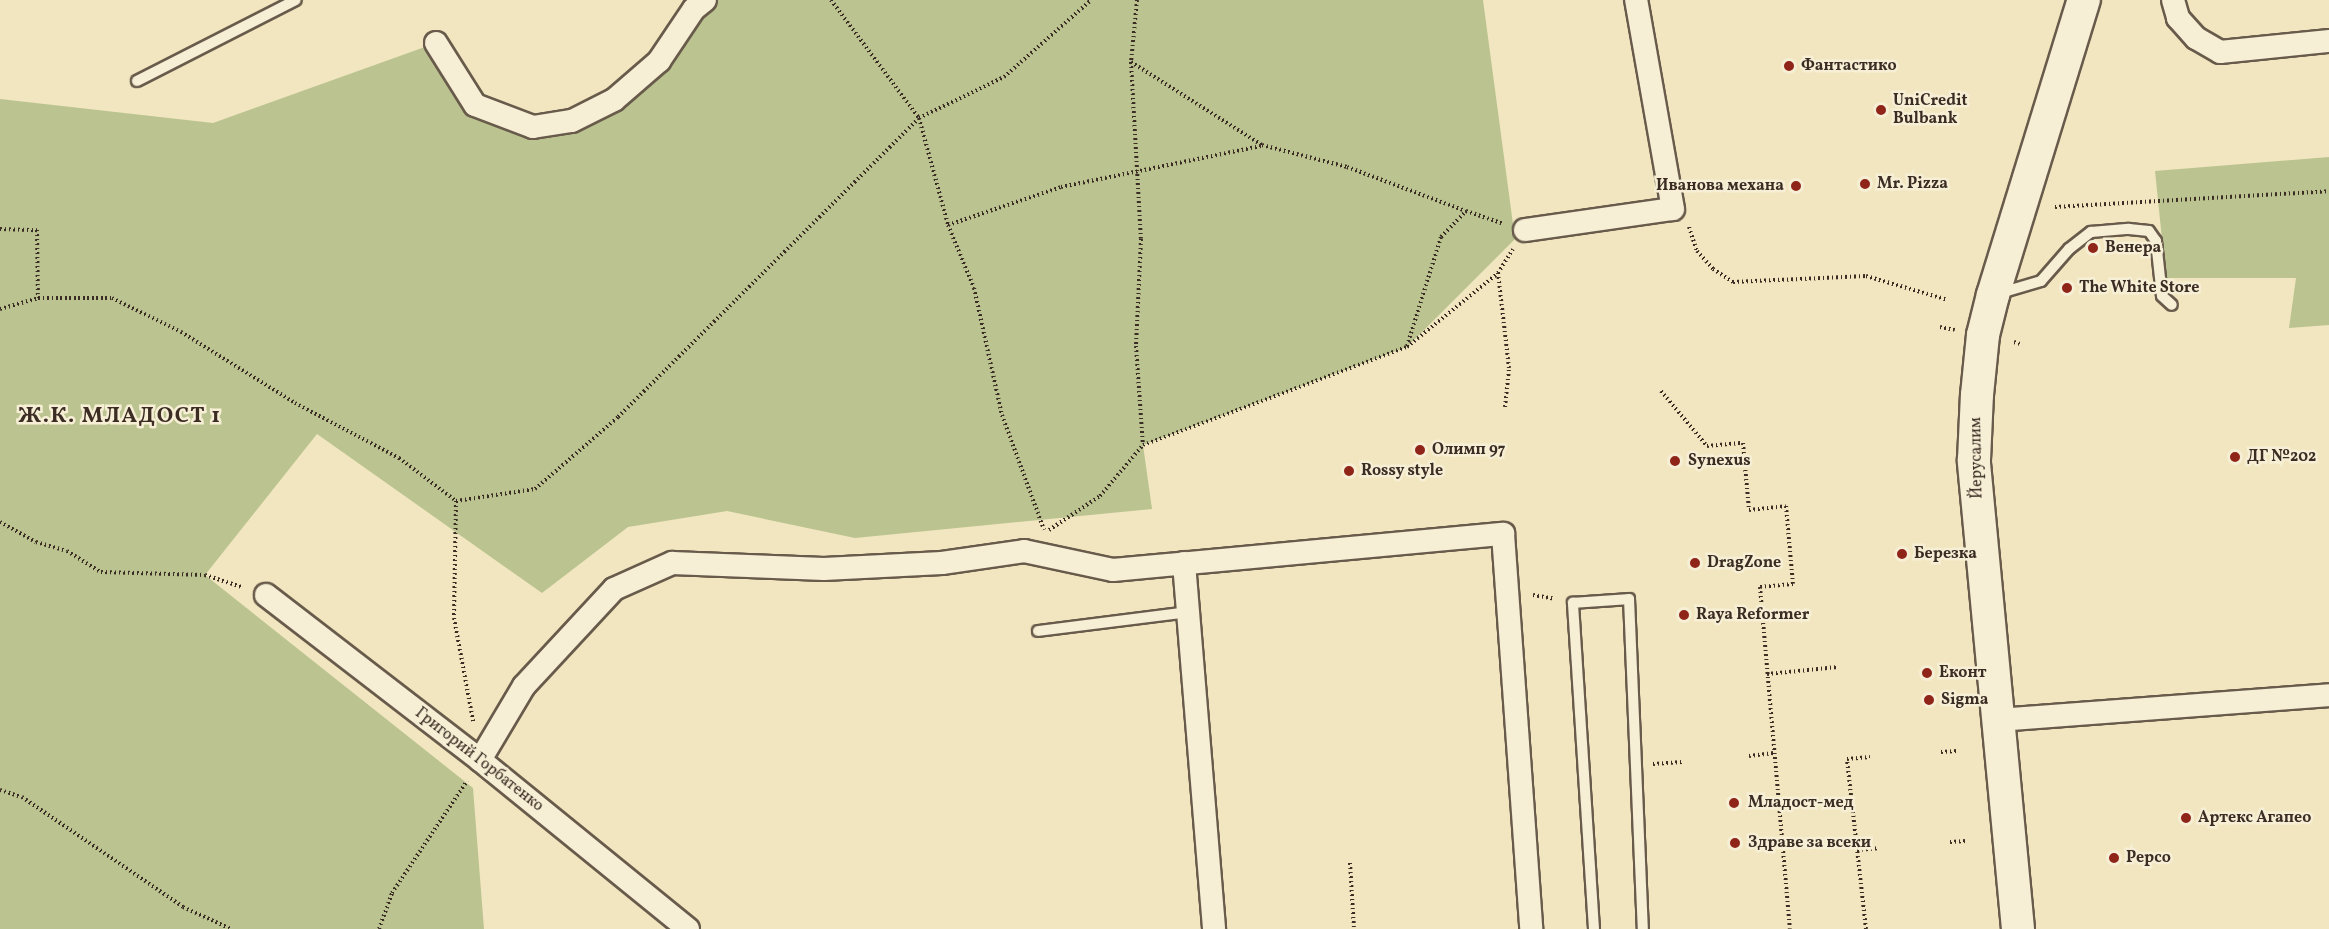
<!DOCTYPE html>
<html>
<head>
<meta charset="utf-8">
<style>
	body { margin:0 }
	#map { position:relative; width:2329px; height:929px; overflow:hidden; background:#f1e6bf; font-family:Vollkorn,serif }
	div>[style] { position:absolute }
	.green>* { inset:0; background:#bbc491 }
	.path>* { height:4px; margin-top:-2px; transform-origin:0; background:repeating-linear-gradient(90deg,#3c2d24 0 1.5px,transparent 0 4.5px) }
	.roads { filter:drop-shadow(2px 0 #695b4b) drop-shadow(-2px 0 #695b4b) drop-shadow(0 2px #695b4b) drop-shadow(0 -2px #695b4b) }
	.lane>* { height:10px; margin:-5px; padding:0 5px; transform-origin:5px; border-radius:5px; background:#f6efd5 }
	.street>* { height:22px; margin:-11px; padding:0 11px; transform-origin:11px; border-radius:11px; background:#f6efd5 }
	.secondary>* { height:32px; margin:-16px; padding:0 16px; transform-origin:16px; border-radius:16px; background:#f6efd5 }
	.dots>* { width:16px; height:16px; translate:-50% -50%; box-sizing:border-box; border:3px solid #f6efd5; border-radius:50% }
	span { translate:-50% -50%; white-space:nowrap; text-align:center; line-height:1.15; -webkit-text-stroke:5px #f6efd5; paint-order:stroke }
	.poi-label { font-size:16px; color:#3c2d24; font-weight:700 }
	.left { translate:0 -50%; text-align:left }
	.right { translate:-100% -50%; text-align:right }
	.street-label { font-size:16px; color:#3c2d24 }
	.district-label { font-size:22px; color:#3c2d24; font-weight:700; letter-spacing:1.5px }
</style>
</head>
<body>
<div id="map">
	<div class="green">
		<i style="clip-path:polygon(705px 0,1483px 0,1515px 239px,1407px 347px,1143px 445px,1152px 509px,855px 538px,727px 511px,628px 527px,542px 593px,317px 434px,205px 575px,473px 788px,484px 929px,0 929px,0 99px,213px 123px,436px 43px,475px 105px,533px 127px,614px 100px)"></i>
		<i style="clip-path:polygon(2329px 157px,2329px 325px,2289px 328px,2296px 278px,2166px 278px,2155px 171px)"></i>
	</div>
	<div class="path">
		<i style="left:831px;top:0;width:147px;rotate:53.3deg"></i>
		<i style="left:919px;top:118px;width:111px;rotate:74.8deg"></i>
		<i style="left:948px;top:225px;width:68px;rotate:67.6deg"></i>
		<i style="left:974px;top:288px;width:130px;rotate:77.6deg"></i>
		<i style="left:1002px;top:415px;width:122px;rotate:69.9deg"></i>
		<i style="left:1137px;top:0;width:62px;rotate:95.5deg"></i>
		<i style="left:1131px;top:62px;width:177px;rotate:86.8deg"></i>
		<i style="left:1141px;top:239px;width:107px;rotate:92.7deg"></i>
		<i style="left:1136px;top:346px;width:99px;rotate:86deg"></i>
		<i style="left:1131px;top:62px;width:155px;rotate:32.4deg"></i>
		<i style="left:1262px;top:145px;width:88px;rotate:14.5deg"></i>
		<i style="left:1347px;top:167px;width:127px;rotate:20.3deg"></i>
		<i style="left:2055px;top:207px;width:274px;rotate:-3.3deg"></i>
		<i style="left:948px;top:225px;width:119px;rotate:-18.6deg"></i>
		<i style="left:1061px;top:187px;width:204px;rotate:-11.6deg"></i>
		<i style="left:1689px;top:227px;width:25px;rotate:72deg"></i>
		<i style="left:1697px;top:251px;width:24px;rotate:48deg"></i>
		<i style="left:1713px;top:269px;width:24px;rotate:33deg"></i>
		<i style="left:1733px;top:282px;width:133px;rotate:-2.6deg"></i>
		<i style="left:1866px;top:276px;width:85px;rotate:16.3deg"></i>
		<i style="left:0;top:229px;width:37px;rotate:2deg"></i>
		<i style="left:37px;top:230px;width:68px;rotate:89.2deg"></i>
		<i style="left:0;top:309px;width:40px;rotate:-16deg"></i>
		<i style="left:38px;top:298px;width:74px"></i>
		<i style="left:112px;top:298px;width:77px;rotate:26.2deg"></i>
		<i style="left:181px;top:332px;width:134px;rotate:31.9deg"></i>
		<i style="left:295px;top:403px;width:118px;rotate:27.9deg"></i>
		<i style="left:399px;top:458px;width:71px;rotate:37deg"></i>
		<i style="left:456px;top:501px;width:80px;rotate:-8.6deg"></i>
		<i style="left:535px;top:489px;width:110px;rotate:-40.9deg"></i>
		<i style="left:618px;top:417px;width:424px;rotate:-44.8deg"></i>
		<i style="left:919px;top:118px;width:94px;rotate:-25.8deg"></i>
		<i style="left:1004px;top:77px;width:116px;rotate:-41.5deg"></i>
		<i style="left:1940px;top:327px;width:15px;rotate:11deg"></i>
		<i style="left:2014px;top:342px;width:6px;rotate:18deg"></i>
		<i style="left:1407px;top:346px;width:114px;rotate:-72.7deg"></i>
		<i style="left:1441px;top:237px;width:36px;rotate:-46deg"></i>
		<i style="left:1466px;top:211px;width:40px;rotate:18.9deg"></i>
		<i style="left:1661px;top:391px;width:72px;rotate:50.1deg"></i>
		<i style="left:1707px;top:446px;width:36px;rotate:-5deg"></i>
		<i style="left:1743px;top:443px;width:67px;rotate:84.9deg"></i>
		<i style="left:1749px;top:510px;width:37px;rotate:-6deg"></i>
		<i style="left:1786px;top:506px;width:78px;rotate:84.9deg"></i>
		<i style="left:1793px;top:584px;width:33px;rotate:175deg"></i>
		<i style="left:1760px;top:587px;width:343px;rotate:85deg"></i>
		<i style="left:1505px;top:407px;width:39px;rotate:-84deg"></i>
		<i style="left:1509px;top:368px;width:96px;rotate:-96.6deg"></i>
		<i style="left:1498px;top:273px;width:28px;rotate:-58deg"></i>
		<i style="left:456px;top:501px;width:117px;rotate:91deg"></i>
		<i style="left:454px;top:618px;width:105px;rotate:79.5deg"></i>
		<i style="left:0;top:522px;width:41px;rotate:29.1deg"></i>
		<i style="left:36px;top:542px;width:32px;rotate:16deg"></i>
		<i style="left:67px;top:551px;width:40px;rotate:32deg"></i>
		<i style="left:101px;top:572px;width:104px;rotate:1.7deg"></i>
		<i style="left:205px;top:575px;width:40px;rotate:18deg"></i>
		<i style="left:1049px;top:530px;width:61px;rotate:-33.7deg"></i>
		<i style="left:1100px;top:496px;width:67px;rotate:-49.9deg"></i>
		<i style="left:1143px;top:445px;width:282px;rotate:-20.4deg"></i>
		<i style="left:1407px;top:347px;width:117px;rotate:-39.1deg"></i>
		<i style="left:1533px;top:595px;width:22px;rotate:10deg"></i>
		<i style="left:1767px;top:674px;width:71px;rotate:-5.6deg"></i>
		<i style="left:1941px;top:752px;width:16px;rotate:-4deg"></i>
		<i style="left:1749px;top:756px;width:25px;rotate:-7deg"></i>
		<i style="left:1653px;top:764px;width:29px;rotate:-4deg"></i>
		<i style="left:0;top:790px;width:23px;rotate:18deg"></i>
		<i style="left:22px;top:797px;width:195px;rotate:34.3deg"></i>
		<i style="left:183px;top:907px;width:53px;rotate:24.6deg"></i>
		<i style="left:1950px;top:842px;width:16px;rotate:-4deg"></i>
		<i style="left:1857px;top:850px;width:21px;rotate:-5deg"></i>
		<i style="left:1350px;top:863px;width:66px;rotate:86.5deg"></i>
		<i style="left:379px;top:929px;width:38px;rotate:-70deg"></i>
		<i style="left:392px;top:893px;width:135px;rotate:-56.2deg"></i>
		<i style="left:1866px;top:929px;width:171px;rotate:-96.4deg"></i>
		<i style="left:1847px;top:759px;width:23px;rotate:-5deg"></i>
	</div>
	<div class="roads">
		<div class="lane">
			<i style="left:137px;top:81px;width:178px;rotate:-27deg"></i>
			<i style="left:1997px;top:294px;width:46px;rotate:-16.5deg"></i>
			<i style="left:2041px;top:281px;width:43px;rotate:-48.8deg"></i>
			<i style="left:2069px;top:249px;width:28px;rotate:-38deg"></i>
			<i style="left:2091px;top:232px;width:38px;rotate:-5deg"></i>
			<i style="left:2129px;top:229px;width:20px;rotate:6deg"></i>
			<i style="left:2149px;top:231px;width:12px;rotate:55deg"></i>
			<i style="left:2156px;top:241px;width:55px;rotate:83.8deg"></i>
			<i style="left:2162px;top:296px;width:13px;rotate:42deg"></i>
			<i style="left:1038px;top:631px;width:151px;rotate:-7.2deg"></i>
			<i style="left:1594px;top:929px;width:327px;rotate:-93.7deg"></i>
			<i style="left:1573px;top:603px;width:56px;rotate:-4.1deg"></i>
			<i style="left:1629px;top:599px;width:330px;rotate:87.6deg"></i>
		</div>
		<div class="street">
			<i style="left:2173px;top:0;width:19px;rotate:74deg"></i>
			<i style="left:2178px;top:18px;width:27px;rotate:48deg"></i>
			<i style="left:2196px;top:38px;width:28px;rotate:30deg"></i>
			<i style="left:2220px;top:52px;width:110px;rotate:-5.8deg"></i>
			<i style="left:436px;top:43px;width:73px;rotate:57.8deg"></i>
			<i style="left:475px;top:105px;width:62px;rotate:20.8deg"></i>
			<i style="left:533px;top:127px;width:39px;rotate:-9deg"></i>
			<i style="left:572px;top:121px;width:47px;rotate:-26.6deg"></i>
			<i style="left:614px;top:100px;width:60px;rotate:-40.9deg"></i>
			<i style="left:659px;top:61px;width:63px;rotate:-56.1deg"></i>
			<i style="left:694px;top:9px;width:14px;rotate:-39deg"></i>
			<i style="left:1525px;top:230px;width:149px;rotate:-8.1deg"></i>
			<i style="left:1673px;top:209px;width:212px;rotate:-100deg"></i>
			<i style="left:1184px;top:563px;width:367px;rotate:85.3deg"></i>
			<i style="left:266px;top:595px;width:270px;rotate:37.6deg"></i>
			<i style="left:480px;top:760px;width:268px;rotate:39.1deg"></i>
			<i style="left:1999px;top:720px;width:331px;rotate:-4.3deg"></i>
			<i style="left:480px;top:760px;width:86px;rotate:-59.3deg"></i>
			<i style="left:524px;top:686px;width:132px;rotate:-47.1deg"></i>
			<i style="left:614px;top:589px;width:64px;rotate:-24.1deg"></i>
			<i style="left:672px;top:563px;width:152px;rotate:2.3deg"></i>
			<i style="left:824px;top:569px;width:118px;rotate:-2.9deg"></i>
			<i style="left:942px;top:563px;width:83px;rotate:-8.3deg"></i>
			<i style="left:1024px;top:551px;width:91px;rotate:12.1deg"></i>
			<i style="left:1113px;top:570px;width:392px;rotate:-5.3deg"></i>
			<i style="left:1503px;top:534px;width:396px;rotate:85.9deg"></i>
		</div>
		<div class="secondary">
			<i style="left:2018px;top:929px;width:471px;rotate:-95.4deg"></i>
			<i style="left:1974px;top:460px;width:65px;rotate:-87.4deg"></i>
			<i style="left:1977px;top:395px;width:60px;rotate:-84.3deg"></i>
			<i style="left:1983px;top:335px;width:41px;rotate:-76deg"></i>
			<i style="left:1993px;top:295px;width:309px;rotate:-72.9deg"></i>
		</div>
	</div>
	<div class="dots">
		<i style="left:1789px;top:66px;background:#8f2418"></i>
		<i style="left:1881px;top:110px;background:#8f2418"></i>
		<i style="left:1865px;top:184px;background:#8f2418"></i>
		<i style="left:1796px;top:186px;background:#8f2418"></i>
		<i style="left:2093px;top:248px;background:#8f2418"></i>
		<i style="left:2067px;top:288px;background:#8f2418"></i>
		<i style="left:1420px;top:450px;background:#8f2418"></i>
		<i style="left:2235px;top:457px;background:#8f2418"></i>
		<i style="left:1675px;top:461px;background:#8f2418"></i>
		<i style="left:1349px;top:471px;background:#8f2418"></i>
		<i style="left:1902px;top:554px;background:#8f2418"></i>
		<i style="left:1695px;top:563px;background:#8f2418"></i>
		<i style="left:1684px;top:615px;background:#8f2418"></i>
		<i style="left:1927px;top:673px;background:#8f2418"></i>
		<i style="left:1929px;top:700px;background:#8f2418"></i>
		<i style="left:1734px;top:803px;background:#8f2418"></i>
		<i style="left:2186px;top:818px;background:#8f2418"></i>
		<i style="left:1735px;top:843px;background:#8f2418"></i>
		<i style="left:2114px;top:858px;background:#8f2418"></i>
	</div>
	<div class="poi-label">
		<span class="left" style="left:1801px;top:66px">Фантастико</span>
		<span class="left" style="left:1893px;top:110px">UniCredit<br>Bulbank</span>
		<span class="left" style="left:1877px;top:184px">Mr. Pizza</span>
		<span class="right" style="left:1784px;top:186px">Иванова механа</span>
		<span class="left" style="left:2105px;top:248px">Венера</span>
		<span class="left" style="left:2079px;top:288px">The White Store</span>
		<span class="left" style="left:1432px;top:450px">Олимп 97</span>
		<span class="left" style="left:2247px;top:457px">ДГ №202</span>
		<span class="left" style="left:1688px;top:461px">Synexus</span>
		<span class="left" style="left:1361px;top:471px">Rossy style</span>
		<span class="left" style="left:1914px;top:554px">Березка</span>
		<span class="left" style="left:1707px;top:563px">DragZone</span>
		<span class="left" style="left:1696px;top:615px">Raya Reformer</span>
		<span class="left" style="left:1939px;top:673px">Еконт</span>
		<span class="left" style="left:1941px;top:700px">Sigma</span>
		<span class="left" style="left:1748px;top:803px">Младост-мед</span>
		<span class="left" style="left:2198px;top:818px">Артекс Агапео</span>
		<span class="left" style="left:1748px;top:843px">Здраве за всеки</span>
		<span class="left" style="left:2126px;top:858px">Pepco</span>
	</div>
	<div class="street-label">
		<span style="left:1977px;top:458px;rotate:-91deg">Йерусалим</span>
		<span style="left:479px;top:760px;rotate:38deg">Григорий Горбатенко</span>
	</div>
	<div class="district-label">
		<span style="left:120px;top:417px">Ж.К. МЛАДОСТ 1</span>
	</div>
</div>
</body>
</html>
